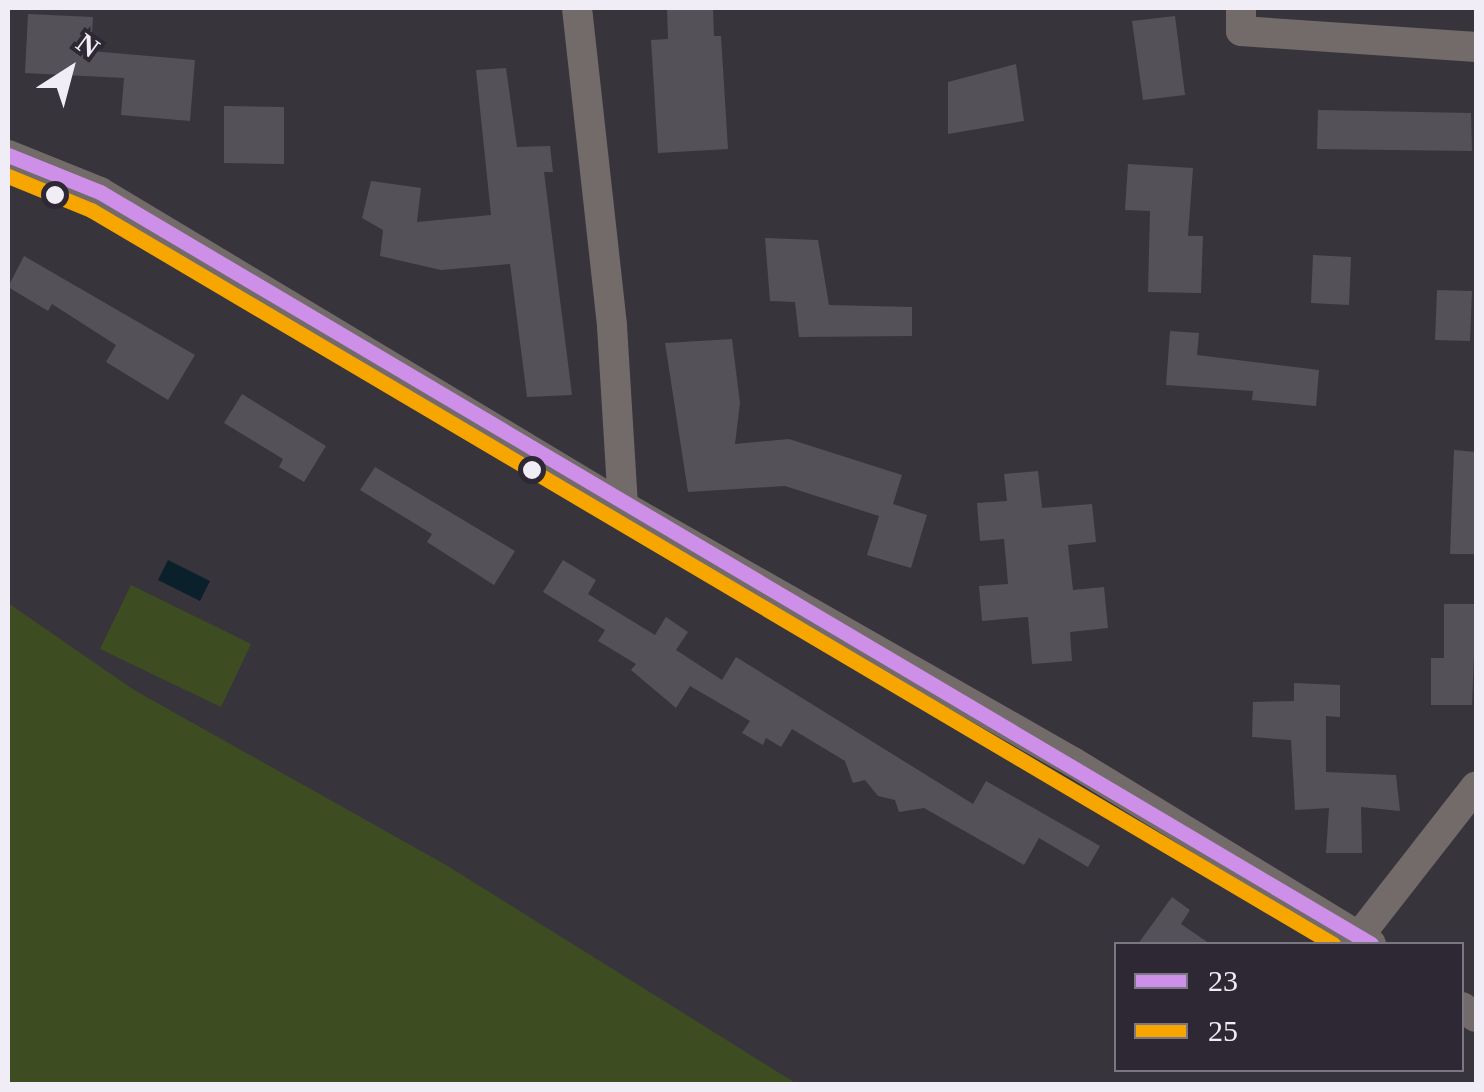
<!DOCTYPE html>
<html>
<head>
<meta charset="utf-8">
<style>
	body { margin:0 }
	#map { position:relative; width:1484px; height:1092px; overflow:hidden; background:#38343c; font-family:"Times New Roman",serif }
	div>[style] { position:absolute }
	.green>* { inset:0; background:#3e4d21 }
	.water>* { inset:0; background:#0a212b }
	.building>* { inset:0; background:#545158 }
	.minor>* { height:30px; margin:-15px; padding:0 15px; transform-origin:15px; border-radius:15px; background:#736b69 }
	.bus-1>* { height:15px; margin:-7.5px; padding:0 7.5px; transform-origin:7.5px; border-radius:7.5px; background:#ce8fe9 }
	.bus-2>* { height:15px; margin:-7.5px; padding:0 7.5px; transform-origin:7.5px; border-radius:7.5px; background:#f7a600 }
	.dots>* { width:28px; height:28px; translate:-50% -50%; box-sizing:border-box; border:5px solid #2d2834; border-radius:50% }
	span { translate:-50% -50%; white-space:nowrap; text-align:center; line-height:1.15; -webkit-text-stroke:10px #2d2834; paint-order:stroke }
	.frame { position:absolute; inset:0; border:10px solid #f0edf6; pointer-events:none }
	.legend { position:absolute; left:1114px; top:942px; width:350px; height:130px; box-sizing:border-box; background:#2d2834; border:2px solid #7b7782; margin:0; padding:12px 18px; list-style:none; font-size:30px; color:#f0edf6 }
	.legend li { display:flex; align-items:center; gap:20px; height:50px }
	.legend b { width:50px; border:2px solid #7b7782 }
	.north { position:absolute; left:20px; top:20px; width:100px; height:100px; -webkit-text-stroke:8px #2d2834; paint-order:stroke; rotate:36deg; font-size:28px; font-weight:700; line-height:40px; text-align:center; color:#f0edf6 }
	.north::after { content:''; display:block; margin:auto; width:35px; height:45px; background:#f0edf6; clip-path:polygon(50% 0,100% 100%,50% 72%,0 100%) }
</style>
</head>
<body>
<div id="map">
	<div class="green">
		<i style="clip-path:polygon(131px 585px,251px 644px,221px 707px,100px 649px)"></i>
		<i style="clip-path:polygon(8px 603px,134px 690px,446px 865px,797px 1084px,8px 1084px)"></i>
	</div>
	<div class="water">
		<i style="clip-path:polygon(168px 560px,210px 581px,200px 601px,158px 580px)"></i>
	</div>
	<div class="building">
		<i style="clip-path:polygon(667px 8px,713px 8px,714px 36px,721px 36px,728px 149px,658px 153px,651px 40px,668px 39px)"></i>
		<i style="clip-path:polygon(28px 14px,93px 17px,91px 51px,195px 60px,190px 121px,121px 115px,124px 78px,25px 73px)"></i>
		<i style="clip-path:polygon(1175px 16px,1185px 95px,1143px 100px,1132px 21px)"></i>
		<i style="clip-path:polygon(1016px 64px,1024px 121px,948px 134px,948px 82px)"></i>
		<i style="clip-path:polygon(506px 68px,517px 147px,550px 146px,553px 172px,544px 172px,572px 395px,527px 397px,510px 264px,441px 270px,380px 256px,383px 230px,362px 218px,371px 181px,421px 188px,417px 222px,491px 215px,476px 70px)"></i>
		<i style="clip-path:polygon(224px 106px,284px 107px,284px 164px,224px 163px)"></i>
		<i style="clip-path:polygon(1318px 110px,1471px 113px,1472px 151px,1317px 149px)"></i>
		<i style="clip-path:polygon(1128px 164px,1193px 168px,1188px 236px,1203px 236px,1201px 293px,1148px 292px,1150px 211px,1125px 210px)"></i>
		<i style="clip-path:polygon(765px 238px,818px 240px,829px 305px,912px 307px,912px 336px,799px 337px,795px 302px,770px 301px)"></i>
		<i style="clip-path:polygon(1313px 255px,1351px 257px,1349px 305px,1311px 303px)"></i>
		<i style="clip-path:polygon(24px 256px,195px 355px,168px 400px,106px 362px,116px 345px,52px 304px,48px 311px,8px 287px)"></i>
		<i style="clip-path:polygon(1437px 290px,1472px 291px,1470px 341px,1435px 340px)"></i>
		<i style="clip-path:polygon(1170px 331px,1199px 333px,1197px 355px,1319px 370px,1316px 406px,1252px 400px,1253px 391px,1166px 385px)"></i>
		<i style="clip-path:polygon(732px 339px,740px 403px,735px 444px,789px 439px,902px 475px,893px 504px,927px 515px,911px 568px,867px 555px,879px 516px,785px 486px,688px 492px,665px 343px)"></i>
		<i style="clip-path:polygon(242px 394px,326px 446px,304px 482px,279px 467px,283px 459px,224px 423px)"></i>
		<i style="clip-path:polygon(1454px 450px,1476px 452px,1476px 554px,1450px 554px)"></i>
		<i style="clip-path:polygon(375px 467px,515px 551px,494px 585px,427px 542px,432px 534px,360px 490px)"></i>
		<i style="clip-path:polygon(1038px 471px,1042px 508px,1092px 504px,1096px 542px,1068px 545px,1073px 590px,1104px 587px,1108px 628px,1070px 632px,1072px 661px,1032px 664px,1028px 617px,982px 621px,979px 586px,1008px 584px,1004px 539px,980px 541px,977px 503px,1007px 501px,1004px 474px)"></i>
		<i style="clip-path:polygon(563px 560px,596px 580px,588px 594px,655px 635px,666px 617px,688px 632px,676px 650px,722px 680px,736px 657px,973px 804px,986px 781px,1100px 846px,1088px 867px,1039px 838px,1024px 865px,924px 808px,899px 812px,895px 800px,878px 796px,865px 780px,853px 783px,845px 761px,792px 729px,781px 747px,766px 738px,763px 745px,742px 733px,750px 721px,690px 686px,676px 708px,631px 670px,636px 664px,598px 641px,605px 630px,543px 592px)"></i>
		<i style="clip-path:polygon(1444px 604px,1476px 604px,1472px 705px,1431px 705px,1431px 658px,1444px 658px)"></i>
		<i style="clip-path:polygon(1294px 683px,1340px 685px,1340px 717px,1326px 716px,1326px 772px,1396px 775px,1400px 811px,1361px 807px,1362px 853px,1326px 853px,1329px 808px,1295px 810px,1291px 740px,1252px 737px,1253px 702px,1294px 701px)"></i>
		<i style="clip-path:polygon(1172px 897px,1190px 910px,1181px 924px,1210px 944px,1138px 944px)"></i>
	</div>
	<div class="minor">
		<i style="left:577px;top:8px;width:320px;rotate:83.7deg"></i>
		<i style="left:612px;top:326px;width:180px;rotate:86.5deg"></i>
		<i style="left:1241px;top:8px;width:23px;rotate:90deg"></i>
		<i style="left:1241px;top:31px;width:236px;rotate:3.9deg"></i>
		<i style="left:8px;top:155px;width:99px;rotate:21.9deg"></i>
		<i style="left:100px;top:192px;width:610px;rotate:30.98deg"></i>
		<i style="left:623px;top:506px;width:518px;rotate:29.64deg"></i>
		<i style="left:1073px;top:762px;width:349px;rotate:31.4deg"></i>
		<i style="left:1359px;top:936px;width:190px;rotate:-52deg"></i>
		<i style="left:1462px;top:1007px;width:17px;rotate:36deg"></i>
	</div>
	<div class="bus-1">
		<i style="left:8px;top:155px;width:99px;rotate:21.9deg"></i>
		<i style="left:100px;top:192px;width:1477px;rotate:30.61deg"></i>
	</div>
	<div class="bus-2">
		<i style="left:8px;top:176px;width:90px;rotate:22.3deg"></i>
		<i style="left:91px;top:210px;width:1443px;rotate:30.58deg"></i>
	</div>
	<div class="dots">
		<i style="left:55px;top:195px;background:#f0edf6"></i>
		<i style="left:532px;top:470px;background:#f0edf6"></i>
	</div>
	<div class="frame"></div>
	<ul class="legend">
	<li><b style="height:12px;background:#ce8fe9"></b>23</li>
	<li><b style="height:12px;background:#f7a600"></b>25</li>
	</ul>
	<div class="north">N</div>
</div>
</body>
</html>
